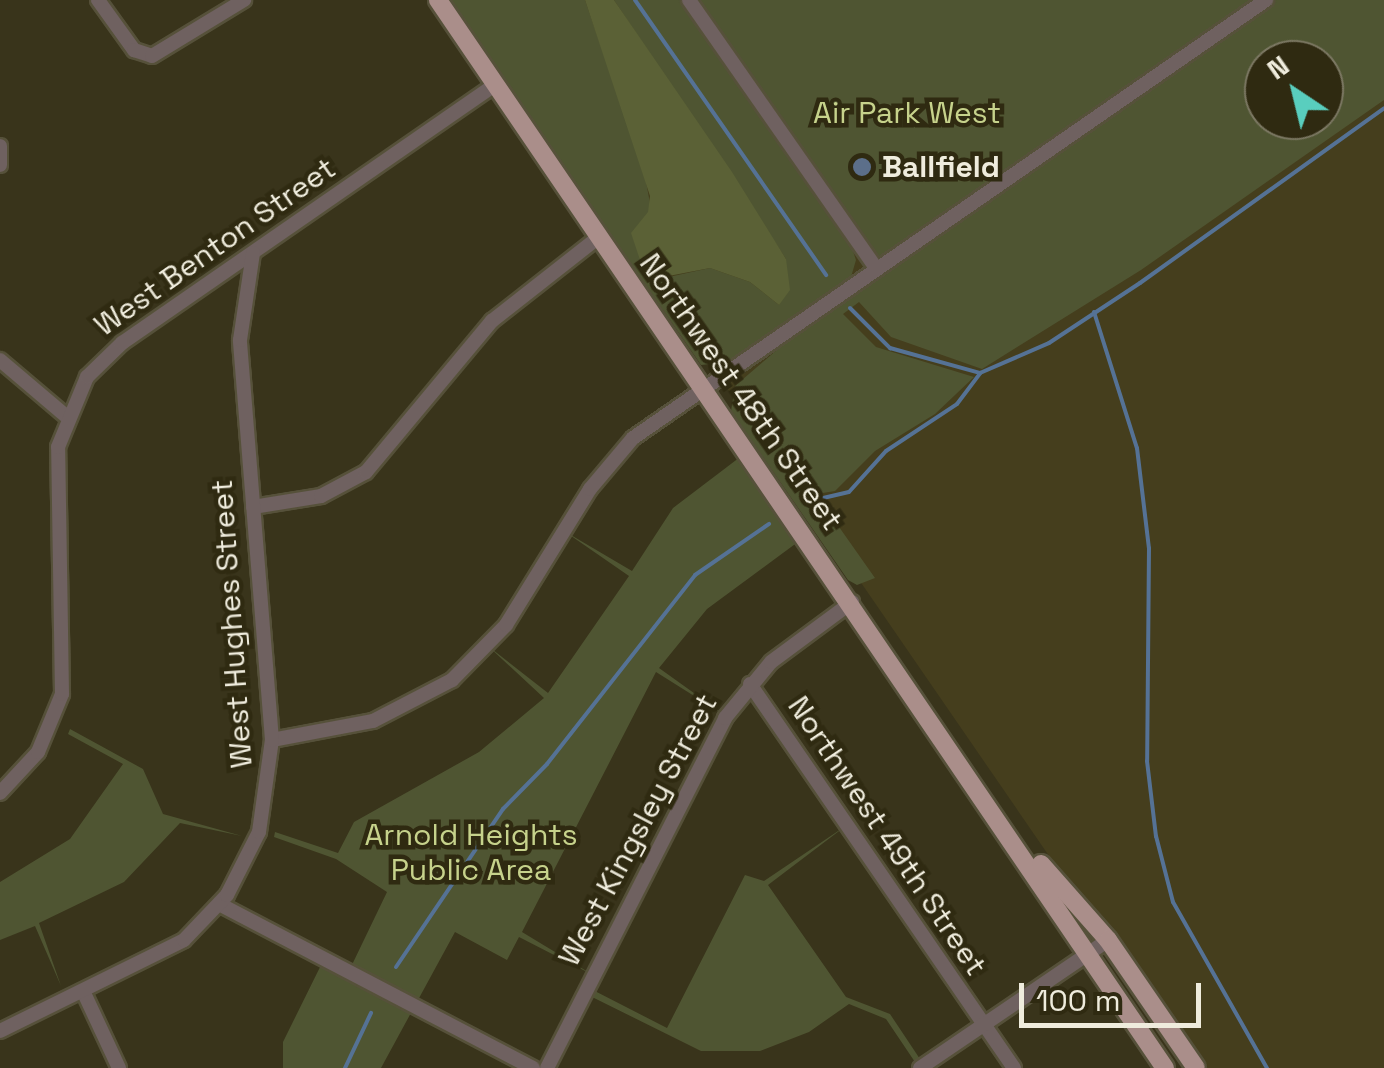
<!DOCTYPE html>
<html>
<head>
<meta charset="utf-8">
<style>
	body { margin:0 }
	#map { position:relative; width:1384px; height:1068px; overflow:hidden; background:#39341b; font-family:"Space Grotesk",sans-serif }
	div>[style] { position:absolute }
	.built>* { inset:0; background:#453e1d }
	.green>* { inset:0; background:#4f5532 }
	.forest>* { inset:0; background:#5b6136 }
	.stream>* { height:4px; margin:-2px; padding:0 2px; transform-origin:2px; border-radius:2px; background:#557295 }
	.roads { filter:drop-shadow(2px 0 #56513a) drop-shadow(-2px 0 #56513a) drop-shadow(0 2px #56513a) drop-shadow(0 -2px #56513a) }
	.minor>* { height:14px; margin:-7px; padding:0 7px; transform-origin:7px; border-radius:7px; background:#6f6160 }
	.major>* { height:18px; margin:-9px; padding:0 9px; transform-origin:9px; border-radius:9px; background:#aa8e8a }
	.dots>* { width:28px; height:28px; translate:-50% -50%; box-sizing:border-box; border:5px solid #2f2a11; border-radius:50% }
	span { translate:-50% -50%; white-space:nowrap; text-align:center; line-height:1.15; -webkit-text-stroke:9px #2f2a11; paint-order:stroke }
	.park-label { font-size:30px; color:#c6d28b }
	.poi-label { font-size:30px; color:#efecdd; font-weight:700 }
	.left { translate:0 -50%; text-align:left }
	.street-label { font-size:30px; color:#efecdd }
	.north { position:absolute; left:1244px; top:40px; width:100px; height:100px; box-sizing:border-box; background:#2f2a11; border:2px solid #7c7863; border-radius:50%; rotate:325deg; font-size:28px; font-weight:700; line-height:40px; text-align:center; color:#efecdd }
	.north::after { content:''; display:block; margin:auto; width:35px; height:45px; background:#59cebe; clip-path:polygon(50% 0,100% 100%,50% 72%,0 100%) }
	.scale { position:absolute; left:1019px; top:983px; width:182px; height:45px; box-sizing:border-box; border:5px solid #efecdd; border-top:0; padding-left:12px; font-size:30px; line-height:35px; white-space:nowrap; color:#efecdd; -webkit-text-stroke:8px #2f2a11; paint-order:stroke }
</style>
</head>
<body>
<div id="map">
	<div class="built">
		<i style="clip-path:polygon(evenodd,460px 0,1384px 0,1384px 1068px,1195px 1068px,460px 0,1264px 60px,1324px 60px,1324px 120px,1264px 120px,1264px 60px)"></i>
	</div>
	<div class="green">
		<i style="clip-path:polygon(448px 0,585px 0,644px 171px,664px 278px,710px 268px,750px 282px,779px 305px,786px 259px,614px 0,681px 0,851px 245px,856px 260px,851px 277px,728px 362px,701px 365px)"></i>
		<i style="clip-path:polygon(689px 0,1266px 0,877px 269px)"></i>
		<i style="clip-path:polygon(evenodd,1275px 0,1384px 0,1384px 100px,1141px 270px,982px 369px,891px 337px,859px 302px,843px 314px,876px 347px,974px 377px,935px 414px,875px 451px,835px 491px,804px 496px,808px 508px,825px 507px,875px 578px,857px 585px,848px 580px,731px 411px,735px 386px,801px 329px,1275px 0,1264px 60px,1324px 60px,1324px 120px,1264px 120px,1264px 60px)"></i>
		<i style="clip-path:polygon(748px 451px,806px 536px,707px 609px,659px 668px,726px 716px,656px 672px,522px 932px,593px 975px,519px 937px,507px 960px,455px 932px,381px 1068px,283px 1068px,283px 1042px,324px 959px,349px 971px,387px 892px,336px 859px,274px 837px,275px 832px,338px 853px,354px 822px,479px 752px,544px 698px,488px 646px,548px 693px,629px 576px,564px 531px,632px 571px,673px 508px)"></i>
		<i style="clip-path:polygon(70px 729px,143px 769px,163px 814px,242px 836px,180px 823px,124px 882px,39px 923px,61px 986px,35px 926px,0 940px,0 882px,70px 839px,123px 764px,68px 734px)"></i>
		<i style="clip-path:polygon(847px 825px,768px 885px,846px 997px,890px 1014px,924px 1065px,919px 1068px,886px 1019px,849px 1004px,809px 1032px,760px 1051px,701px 1051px,584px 993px,587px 987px,667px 1028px,745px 875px,764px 881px)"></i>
	</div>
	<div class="forest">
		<i style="clip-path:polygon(585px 0,614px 0,732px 172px,786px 259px,790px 290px,779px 305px,750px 282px,710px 268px,653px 279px,640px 260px,631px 233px,648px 212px,650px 196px)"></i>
	</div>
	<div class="stream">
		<i style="left:635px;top:0;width:335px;rotate:55.2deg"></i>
		<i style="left:850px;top:308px;width:57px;rotate:45deg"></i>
		<i style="left:890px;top:348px;width:93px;rotate:15.5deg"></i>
		<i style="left:1094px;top:312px;width:143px;rotate:72.5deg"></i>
		<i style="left:1137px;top:448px;width:101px;rotate:83.2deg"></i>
		<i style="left:1149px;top:548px;width:213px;rotate:90.5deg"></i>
		<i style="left:1147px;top:761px;width:76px;rotate:83.2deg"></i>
		<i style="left:1156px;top:836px;width:68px;rotate:75.6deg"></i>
		<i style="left:1173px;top:902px;width:191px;rotate:60.5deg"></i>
		<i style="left:806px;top:502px;width:44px;rotate:-13.1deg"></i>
		<i style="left:849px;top:492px;width:55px;rotate:-47.9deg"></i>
		<i style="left:886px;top:451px;width:85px;rotate:-33.5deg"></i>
		<i style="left:957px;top:404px;width:39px;rotate:-53deg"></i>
		<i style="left:980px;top:373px;width:75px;rotate:-23.5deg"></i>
		<i style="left:1049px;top:343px;width:109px;rotate:-33.4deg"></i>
		<i style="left:1140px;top:283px;width:300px;rotate:-35.6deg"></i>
		<i style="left:396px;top:967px;width:191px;rotate:-55.9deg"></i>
		<i style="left:503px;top:809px;width:63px;rotate:-45.6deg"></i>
		<i style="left:547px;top:764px;width:240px;rotate:-51.9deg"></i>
		<i style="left:695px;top:575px;width:90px;rotate:-34.6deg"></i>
		<i style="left:345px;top:1068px;width:61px;rotate:-64.7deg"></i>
	</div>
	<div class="roads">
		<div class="minor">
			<i style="left:98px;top:0;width:62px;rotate:54.2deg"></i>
			<i style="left:134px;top:50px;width:19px;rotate:18deg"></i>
			<i style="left:152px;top:56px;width:108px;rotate:-31.3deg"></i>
			<i style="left:689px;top:0;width:328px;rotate:55.1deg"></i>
			<i style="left:0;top:146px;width:19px;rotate:90deg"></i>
			<i style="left:0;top:360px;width:87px;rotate:40.3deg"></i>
			<i style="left:253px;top:507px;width:69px;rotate:-9.2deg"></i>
			<i style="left:321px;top:496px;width:51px;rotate:-28.1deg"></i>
			<i style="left:366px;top:472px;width:197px;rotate:-50.2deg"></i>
			<i style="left:492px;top:321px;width:137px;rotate:-38.2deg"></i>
			<i style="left:750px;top:684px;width:466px;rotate:55.5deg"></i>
			<i style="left:272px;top:740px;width:103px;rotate:-10.7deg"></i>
			<i style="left:373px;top:721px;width:89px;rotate:-27.4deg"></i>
			<i style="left:452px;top:680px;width:77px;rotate:-45.5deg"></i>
			<i style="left:506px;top:625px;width:160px;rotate:-58.3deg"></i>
			<i style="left:590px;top:489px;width:67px;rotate:-49.9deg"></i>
			<i style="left:633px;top:438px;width:770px;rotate:-34.68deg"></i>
			<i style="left:0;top:793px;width:56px;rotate:-47.2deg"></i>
			<i style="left:38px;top:752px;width:63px;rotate:-67.5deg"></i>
			<i style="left:62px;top:694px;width:247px;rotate:-90.9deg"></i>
			<i style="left:58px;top:447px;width:76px;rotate:-67.5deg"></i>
			<i style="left:87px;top:377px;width:49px;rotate:-44.2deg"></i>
			<i style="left:122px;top:343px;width:455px;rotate:-34.7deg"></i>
			<i style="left:221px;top:905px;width:352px;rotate:27.6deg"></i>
			<i style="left:84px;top:993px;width:83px;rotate:65deg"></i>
			<i style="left:0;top:1031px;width:205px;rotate:-26.3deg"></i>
			<i style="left:184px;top:940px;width:62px;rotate:-46.3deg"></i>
			<i style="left:227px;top:895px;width:71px;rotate:-63.1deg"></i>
			<i style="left:259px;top:832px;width:93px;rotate:-82deg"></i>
			<i style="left:272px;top:740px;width:401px;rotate:-94.6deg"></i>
			<i style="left:240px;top:340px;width:88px;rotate:-81.5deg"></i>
			<i style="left:547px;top:1068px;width:393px;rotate:-63deg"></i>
			<i style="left:725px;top:718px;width:72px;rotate:-50.6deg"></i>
			<i style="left:771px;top:662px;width:101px;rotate:-36.5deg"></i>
			<i style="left:920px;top:1068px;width:227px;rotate:-34.2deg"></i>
		</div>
		<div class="major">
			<i style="left:438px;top:0;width:1292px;rotate:55.76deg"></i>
			<i style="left:1041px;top:864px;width:101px;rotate:48.6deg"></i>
			<i style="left:1108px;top:940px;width:155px;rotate:55.5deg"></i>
		</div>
	</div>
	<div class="dots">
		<i style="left:862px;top:167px;background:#5c6f8a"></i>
	</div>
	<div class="park-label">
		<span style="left:907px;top:113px">Air Park West</span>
		<span style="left:471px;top:852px">Arnold Heights<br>Public Area</span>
	</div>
	<div class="poi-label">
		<span class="left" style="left:882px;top:167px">Ballfield</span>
	</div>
	<div class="street-label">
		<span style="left:215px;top:247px;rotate:-35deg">West Benton Street</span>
		<span style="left:741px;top:392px;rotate:55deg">Northwest 48th Street</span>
		<span style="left:232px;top:624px;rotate:-94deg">West Hughes Street</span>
		<span style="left:638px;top:830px;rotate:-62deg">West Kingsley Street</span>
		<span style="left:887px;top:836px;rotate:56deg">Northwest 49th Street</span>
	</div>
	<div class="north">N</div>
	<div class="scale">100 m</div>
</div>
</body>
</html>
